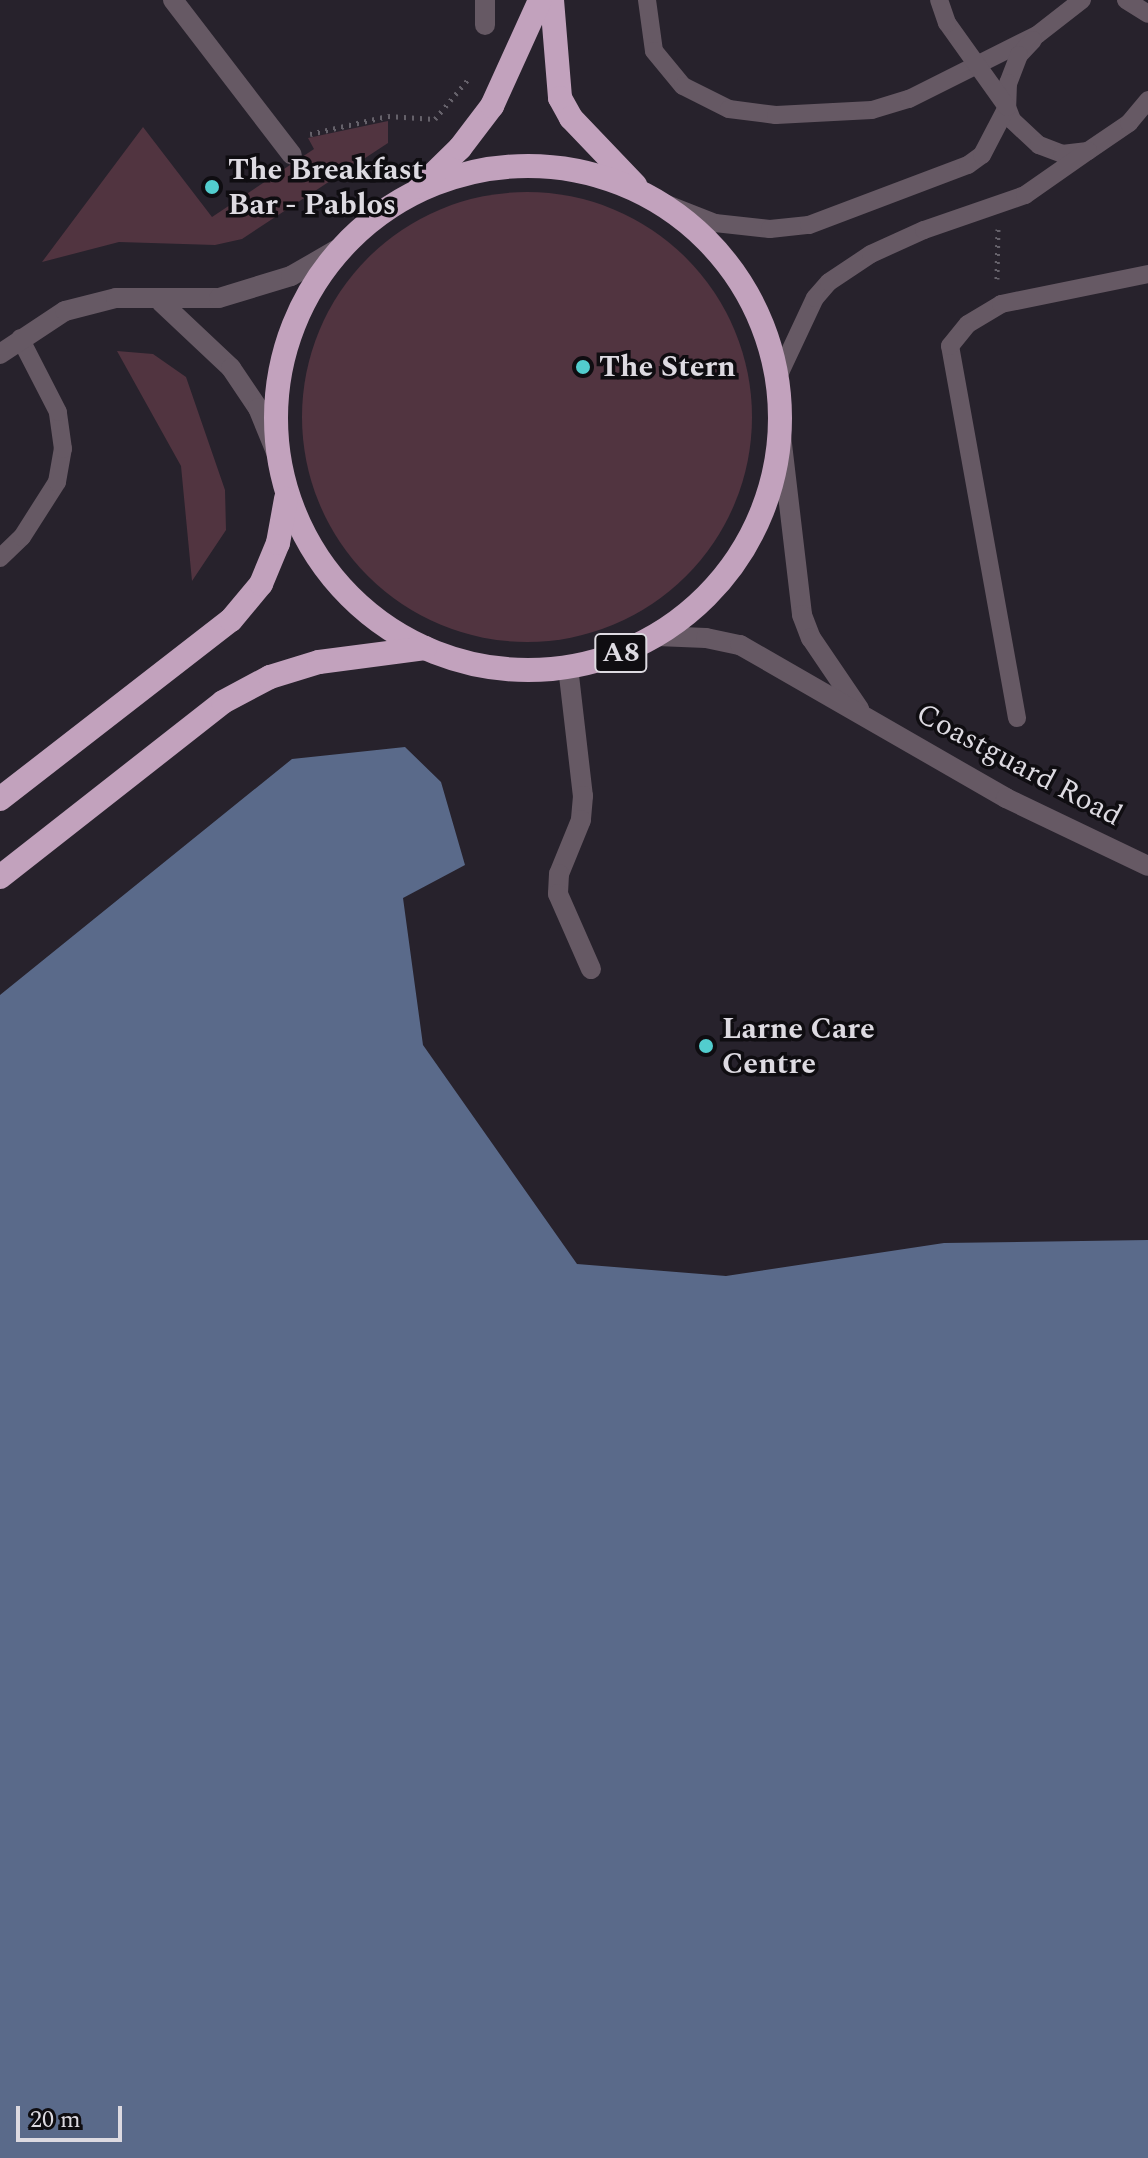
<!DOCTYPE html>
<html>
<head>
<meta charset="utf-8">
<style>
	body { margin:0 }
	#map { position:relative; width:1148px; height:2158px; overflow:hidden; background:#27222c; font-family:Spectral,serif }
	div>[style] { position:absolute }
	.green>* { inset:0; background:#513440 }
	.round { border-radius:50% }
	.water>* { inset:0; background:#5a6a8a }
	.path>* { height:5px; margin-top:-2.5px; transform-origin:0; background:repeating-linear-gradient(90deg,#65616a 0 2px,transparent 0 8px) }
	.lane>* { height:18px; margin:-9px; padding:0 9px; transform-origin:9px; border-radius:9px; background:#665964 }
	.street>* { height:20px; margin:-10px; padding:0 10px; transform-origin:10px; border-radius:10px; background:#665964 }
	.highway>* { height:24px; margin:-12px; padding:0 12px; transform-origin:12px; border-radius:12px; background:#c2a2bd }
	.highway>.ring { margin:-12px; padding:0; box-sizing:content-box; background:none; border:24px solid #c2a2bd; border-radius:50% }
	.dots>* { width:22px; height:22px; translate:-50% -50%; box-sizing:border-box; border:4px solid #0f0d11; border-radius:50% }
	span { translate:-50% -50%; white-space:nowrap; text-align:center; line-height:1.15; -webkit-text-stroke:7px #0f0d11; paint-order:stroke }
	.shield-label span { padding:2px 6px; background:#0f0d11; border:2px solid; border-radius:6px; -webkit-text-stroke-width:0 }
	.shield-label { font-size:28px; color:#dddae1; font-weight:700 }
	.poi-label { font-size:30px; color:#dddae1; font-weight:700 }
	.left { translate:0 -50%; text-align:left }
	.street-label { font-size:30px; color:#dddae1 }
	.scale { position:absolute; left:16px; top:2106px; width:106px; height:36px; box-sizing:border-box; border:4px solid #dddae1; border-top:0; padding-left:10px; font-size:24px; line-height:28px; white-space:nowrap; color:#dddae1; -webkit-text-stroke:6px #0f0d11; paint-order:stroke }
</style>
</head>
<body>
<div id="map">
	<div class="green">
		<i style="clip-path:polygon(388px 121px,388px 143px,242px 239px,215px 245px,119px 242px,42px 262px,143px 127px,212px 217px,314px 149px,308px 138px)"></i>
		<i class="round" style="left:302px;top:192px;width:450px;height:450px"></i>
		<i style="clip-path:polygon(117px 351px,153px 354px,186px 377px,225px 490px,226px 530px,192px 581px,181px 466px)"></i>
	</div>
	<div class="water">
		<i style="clip-path:polygon(405px 747px,441px 782px,465px 865px,403px 898px,423px 1045px,577px 1264px,726px 1276px,944px 1243px,1148px 1240px,1148px 2158px,0 2158px,0 995px,292px 759px)"></i>
	</div>
	<div class="path">
		<i style="left:310px;top:134px;width:80px;rotate:-13deg"></i>
		<i style="left:388px;top:116px;width:47px;rotate:3.7deg"></i>
		<i style="left:435px;top:119px;width:55px;rotate:-50.2deg"></i>
		<i style="left:997px;top:279px;width:50px;rotate:-88.9deg"></i>
	</div>
	<div class="lane">
		<i style="left:647px;top:0;width:51px;rotate:82.2deg"></i>
		<i style="left:654px;top:51px;width:45px;rotate:50.4deg"></i>
		<i style="left:683px;top:86px;width:51px;rotate:26.6deg"></i>
		<i style="left:729px;top:109px;width:47px;rotate:7.3deg"></i>
		<i style="left:776px;top:115px;width:96px;rotate:-3deg"></i>
		<i style="left:872px;top:110px;width:39px;rotate:-17deg"></i>
		<i style="left:909px;top:99px;width:143px;rotate:-26.6deg"></i>
		<i style="left:1037px;top:35px;width:57px;rotate:-37.9deg"></i>
		<i style="left:1126px;top:0;width:26px;rotate:32deg"></i>
		<i style="left:1033px;top:40px;width:21px;rotate:133deg"></i>
		<i style="left:1019px;top:55px;width:30px;rotate:111deg"></i>
		<i style="left:1008px;top:83px;width:24px;rotate:92deg"></i>
		<i style="left:1007px;top:107px;width:14px;rotate:69deg"></i>
		<i style="left:1012px;top:120px;width:37px;rotate:43deg"></i>
		<i style="left:1039px;top:145px;width:25px;rotate:21deg"></i>
		<i style="left:1062px;top:154px;width:26px;rotate:-7deg"></i>
		<i style="left:1088px;top:151px;width:50px;rotate:-34.3deg"></i>
		<i style="left:1129px;top:123px;width:30px;rotate:-50deg"></i>
		<i style="left:667px;top:204px;width:52px;rotate:21.6deg"></i>
		<i style="left:715px;top:223px;width:55px;rotate:6.2deg"></i>
		<i style="left:770px;top:229px;width:39px;rotate:-6deg"></i>
		<i style="left:809px;top:225px;width:170px;rotate:-20.7deg"></i>
		<i style="left:968px;top:165px;width:17px;rotate:-36deg"></i>
		<i style="left:982px;top:155px;width:54px;rotate:-62.5deg"></i>
		<i style="left:1007px;top:107px;width:103px;rotate:-125.5deg"></i>
		<i style="left:947px;top:23px;width:24px;rotate:-109deg"></i>
		<i style="left:777px;top:379px;width:89px;rotate:-64.9deg"></i>
		<i style="left:815px;top:298px;width:21px;rotate:-49deg"></i>
		<i style="left:829px;top:282px;width:50px;rotate:-33.7deg"></i>
		<i style="left:871px;top:254px;width:58px;rotate:-24.4deg"></i>
		<i style="left:924px;top:230px;width:107px;rotate:-19.1deg"></i>
		<i style="left:1025px;top:195px;width:77px;rotate:-34.9deg"></i>
		<i style="left:0;top:558px;width:30px;rotate:-44deg"></i>
		<i style="left:22px;top:537px;width:65px;rotate:-57.5deg"></i>
		<i style="left:57px;top:482px;width:34px;rotate:-80deg"></i>
		<i style="left:63px;top:449px;width:37px;rotate:-98deg"></i>
		<i style="left:58px;top:412px;width:83px;rotate:-117.2deg"></i>
		<i style="left:1017px;top:718px;width:378px;rotate:-100.2deg"></i>
		<i style="left:950px;top:346px;width:28px;rotate:-51deg"></i>
		<i style="left:968px;top:324px;width:39px;rotate:-31deg"></i>
		<i style="left:1001px;top:304px;width:150px;rotate:-11.5deg"></i>
	</div>
	<div class="street">
		<i style="left:173px;top:0;width:195px;rotate:52.5deg"></i>
		<i style="left:485px;top:25px;width:25px;rotate:-90deg"></i>
		<i style="left:161px;top:302px;width:96px;rotate:43.3deg"></i>
		<i style="left:231px;top:368px;width:48px;rotate:56deg"></i>
		<i style="left:258px;top:408px;width:53px;rotate:67.8deg"></i>
		<i style="left:0;top:354px;width:78px;rotate:-33.5deg"></i>
		<i style="left:65px;top:311px;width:53px;rotate:-14.3deg"></i>
		<i style="left:116px;top:298px;width:103px"></i>
		<i style="left:219px;top:298px;width:75px;rotate:-17deg"></i>
		<i style="left:291px;top:276px;width:52px;rotate:-30deg"></i>
		<i style="left:780px;top:427px;width:189px;rotate:83.3deg"></i>
		<i style="left:802px;top:615px;width:25px;rotate:69deg"></i>
		<i style="left:811px;top:638px;width:86px;rotate:55.9deg"></i>
		<i style="left:657px;top:636px;width:49px;rotate:2.3deg"></i>
		<i style="left:706px;top:638px;width:35px;rotate:12deg"></i>
		<i style="left:740px;top:645px;width:307px;rotate:29.9deg"></i>
		<i style="left:1006px;top:798px;width:157px;rotate:25.6deg"></i>
		<i style="left:568px;top:667px;width:130px;rotate:83.4deg"></i>
		<i style="left:583px;top:796px;width:24px;rotate:95deg"></i>
		<i style="left:581px;top:820px;width:58px;rotate:112.2deg"></i>
		<i style="left:559px;top:874px;width:20px;rotate:93deg"></i>
		<i style="left:558px;top:894px;width:82px;rotate:66.3deg"></i>
	</div>
	<div class="highway">
		<i style="left:552px;top:0;width:98px;rotate:85.3deg"></i>
		<i style="left:560px;top:98px;width:23px;rotate:61deg"></i>
		<i style="left:571px;top:118px;width:93px;rotate:46.3deg"></i>
		<i class="ring" style="left:276px;top:166px;width:480px;height:480px"></i>
		<i style="left:420px;top:187px;width:56px;rotate:-44.3deg"></i>
		<i style="left:460px;top:148px;width:53px;rotate:-52.7deg"></i>
		<i style="left:492px;top:106px;width:116px;rotate:-65.6deg"></i>
		<i style="left:0;top:799px;width:292px;rotate:-37.8deg"></i>
		<i style="left:231px;top:620px;width:47px;rotate:-50.2deg"></i>
		<i style="left:261px;top:584px;width:44px;rotate:-67.5deg"></i>
		<i style="left:278px;top:543px;width:45px;rotate:-79.7deg"></i>
		<i style="left:0;top:877px;width:283px;rotate:-38.1deg"></i>
		<i style="left:223px;top:702px;width:53px;rotate:-28deg"></i>
		<i style="left:270px;top:677px;width:51px;rotate:-17deg"></i>
		<i style="left:319px;top:662px;width:107px;rotate:-7.5deg"></i>
	</div>
	<div class="dots">
		<i style="left:212px;top:187px;background:#52cdce"></i>
		<i style="left:583px;top:367px;background:#52cdce"></i>
		<i style="left:706px;top:1046px;background:#52cdce"></i>
	</div>
	<div class="shield-label">
		<span style="left:621px;top:653px">A8</span>
	</div>
	<div class="poi-label">
		<span class="left" style="left:228px;top:187px">The Breakfast<br>Bar - Pablos</span>
		<span class="left" style="left:599px;top:367px">The Stern</span>
		<span class="left" style="left:722px;top:1046px">Larne Care<br>Centre</span>
	</div>
	<div class="street-label">
		<span style="left:1019px;top:765px;rotate:28deg">Coastguard Road</span>
	</div>
	<div class="scale">20 m</div>
</div>
</body>
</html>
